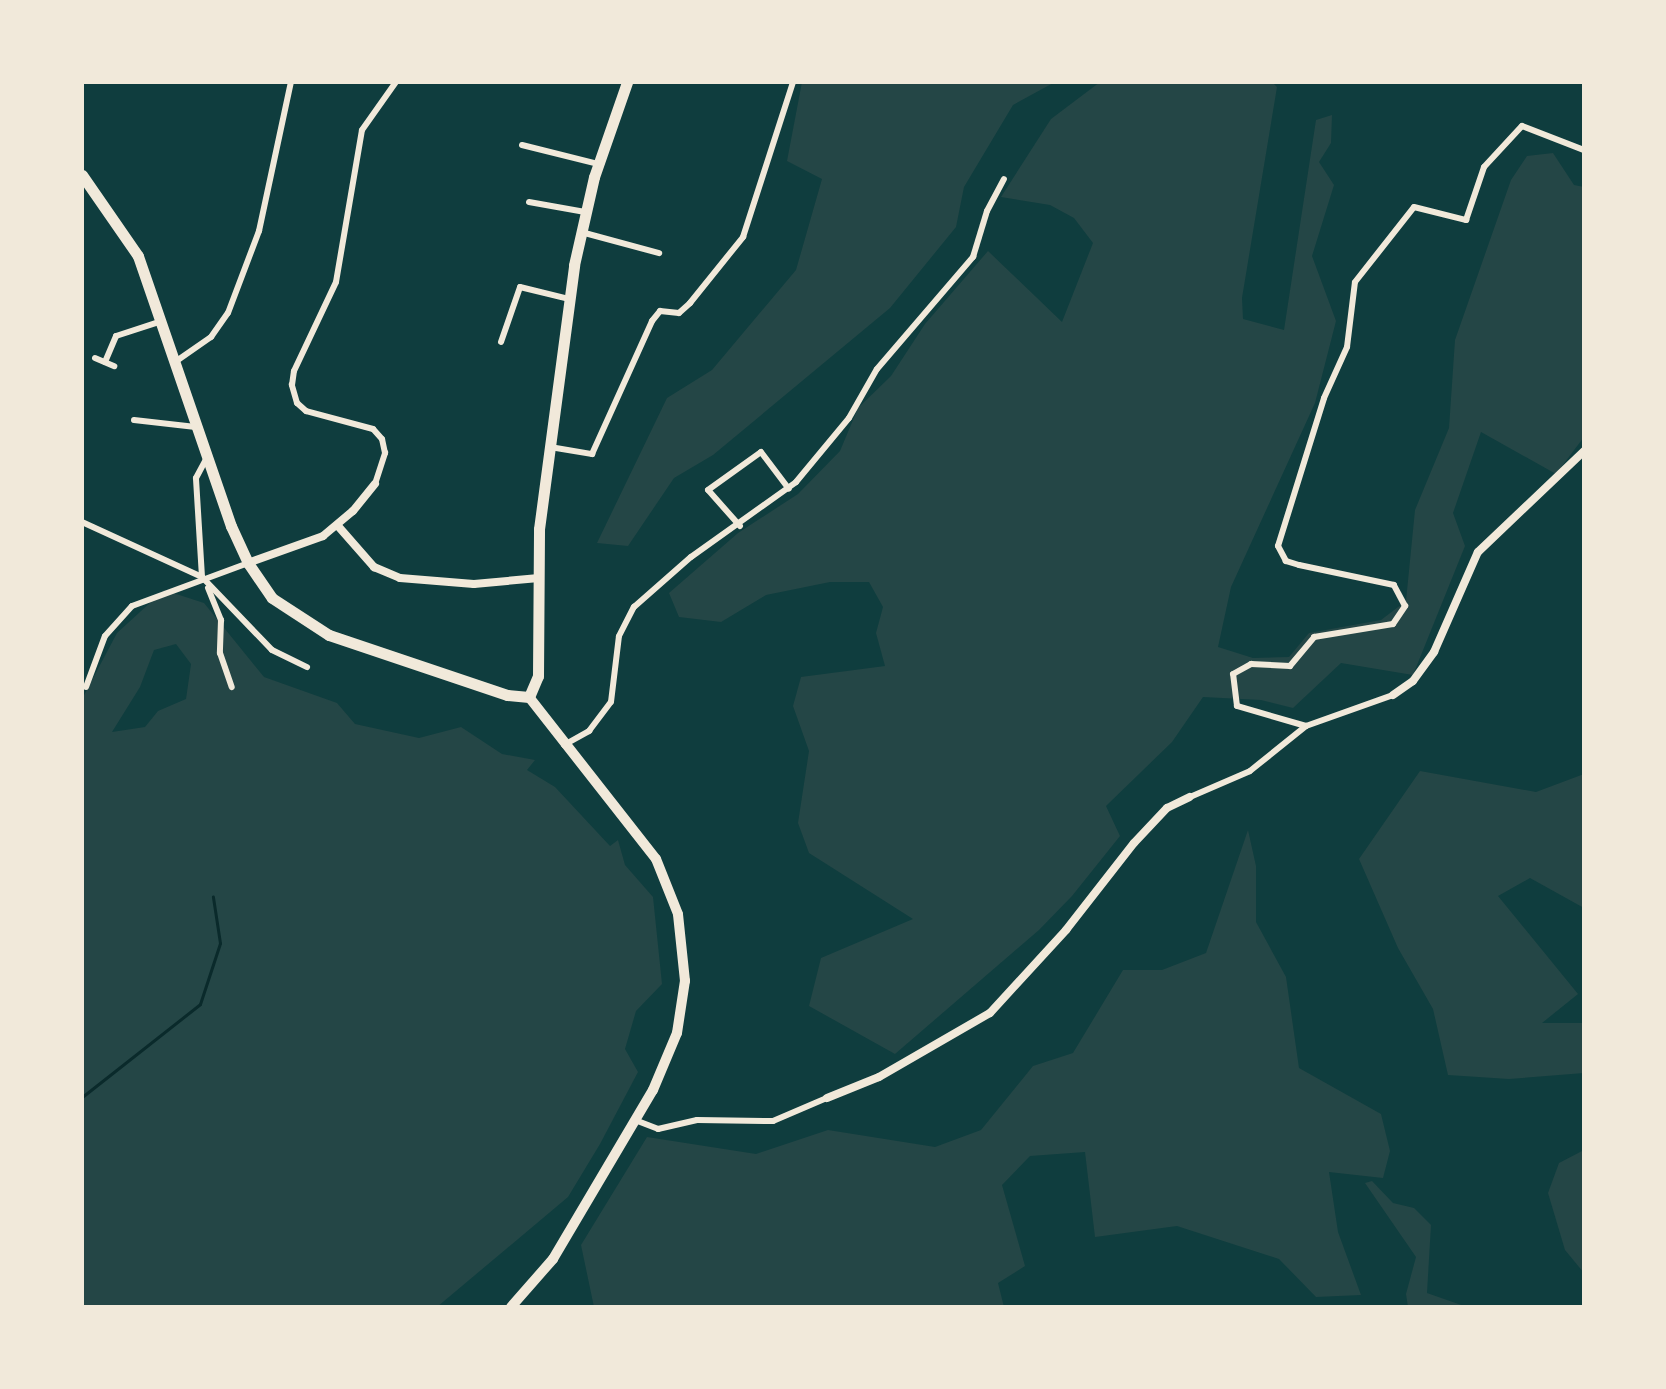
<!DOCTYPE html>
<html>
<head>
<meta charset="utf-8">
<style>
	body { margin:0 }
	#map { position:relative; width:1666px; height:1389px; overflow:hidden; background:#0f3d3e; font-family:"Asap Condensed",sans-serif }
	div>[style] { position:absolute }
	.green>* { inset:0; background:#244646 }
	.stream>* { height:3px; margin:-1.5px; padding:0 1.5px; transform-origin:1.5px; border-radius:1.5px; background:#0a2a2b }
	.minor>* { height:6px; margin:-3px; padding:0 3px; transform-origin:3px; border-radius:3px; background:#f1e9da }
	.tertiary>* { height:8px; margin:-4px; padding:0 4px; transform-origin:4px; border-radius:4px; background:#f1e9da }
	.primary>* { height:10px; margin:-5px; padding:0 5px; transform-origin:5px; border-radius:5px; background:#f1e9da }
	.trunk>* { height:11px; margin:-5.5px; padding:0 5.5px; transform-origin:5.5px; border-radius:5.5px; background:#f1e9da }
	span { translate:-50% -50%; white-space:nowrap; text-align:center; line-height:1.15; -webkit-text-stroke:6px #f1e9da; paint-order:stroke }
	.frame { position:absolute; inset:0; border:84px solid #f1e9da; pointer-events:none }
</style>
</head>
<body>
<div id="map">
	<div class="green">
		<i style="clip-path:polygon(802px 82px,1055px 82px,1013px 105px,964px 187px,956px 227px,890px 308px,713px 455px,674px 478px,628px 546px,597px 543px,667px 398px,712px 370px,796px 270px,822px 179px,787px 161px)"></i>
		<i style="clip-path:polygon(1100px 82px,1272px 82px,1277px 87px,1242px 298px,1243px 319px,1284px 330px,1316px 120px,1332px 115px,1331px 143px,1319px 162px,1334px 185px,1312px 256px,1336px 321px,1315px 403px,1231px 587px,1218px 647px,1253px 658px,1289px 657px,1309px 633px,1381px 620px,1406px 601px,1415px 510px,1449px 428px,1455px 340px,1511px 180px,1527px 156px,1553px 153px,1574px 185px,1584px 187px,1584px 437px,1556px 474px,1481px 432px,1453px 513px,1465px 546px,1413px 675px,1341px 663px,1293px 708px,1261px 700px,1203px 697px,1172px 742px,1106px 806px,1120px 836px,1072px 896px,1039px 930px,895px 1054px,809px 1006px,821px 958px,913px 919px,809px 853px,798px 823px,809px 751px,793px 706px,801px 677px,885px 666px,876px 633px,883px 607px,869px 582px,830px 582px,766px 595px,721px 622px,679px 617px,669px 593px,738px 533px,798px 494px,840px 451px,858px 408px,891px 376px,925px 324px,988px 251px,1062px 322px,1093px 243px,1074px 218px,1050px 205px,1001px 197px,1051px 119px)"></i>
		<i style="clip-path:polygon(evenodd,164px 590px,204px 603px,264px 677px,337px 703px,355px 724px,419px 738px,461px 727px,502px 754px,535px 760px,527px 770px,555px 787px,610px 846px,618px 840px,625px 865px,653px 897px,662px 984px,636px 1011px,625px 1049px,638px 1072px,600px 1144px,568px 1197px,437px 1307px,82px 1307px,82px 699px,117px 633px,164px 590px,176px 644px,191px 664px,186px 699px,158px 711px,145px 727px,112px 732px,140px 687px,154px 650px,176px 644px)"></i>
		<i style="clip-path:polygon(1420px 771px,1536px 792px,1584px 774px,1584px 908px,1530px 878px,1498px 896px,1578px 994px,1542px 1023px,1584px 1023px,1584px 1073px,1509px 1079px,1448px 1075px,1433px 1009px,1398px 948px,1359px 859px)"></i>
		<i style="clip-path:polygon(1248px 830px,1256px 866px,1256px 922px,1286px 977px,1299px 1068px,1381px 1114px,1390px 1151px,1383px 1178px,1329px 1172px,1338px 1232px,1361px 1295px,1316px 1297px,1279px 1259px,1177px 1226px,1095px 1237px,1085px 1152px,1030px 1156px,1002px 1185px,1025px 1266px,998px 1283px,1004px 1307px,594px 1307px,581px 1245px,647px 1137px,756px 1154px,828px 1130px,935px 1147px,981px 1130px,1033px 1066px,1073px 1053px,1123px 970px,1162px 970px,1206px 953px)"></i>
		<i style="clip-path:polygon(1584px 1150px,1584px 1273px,1565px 1250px,1548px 1193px,1559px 1163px)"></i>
		<i style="clip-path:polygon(1372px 1181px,1393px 1203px,1414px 1208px,1431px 1225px,1427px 1293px,1467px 1307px,1408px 1307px,1406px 1294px,1416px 1257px,1365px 1183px)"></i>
	</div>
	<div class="stream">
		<i style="left:82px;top:1097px;width:150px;rotate:-38.2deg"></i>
		<i style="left:200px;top:1004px;width:64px;rotate:-71.8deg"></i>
		<i style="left:220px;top:943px;width:47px;rotate:-98.7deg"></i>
	</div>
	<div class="minor">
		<i style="left:522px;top:145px;width:78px;rotate:14deg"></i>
		<i style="left:529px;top:202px;width:57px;rotate:10.1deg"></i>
		<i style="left:581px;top:232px;width:81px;rotate:15.1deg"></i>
		<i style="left:501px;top:342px;width:58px;rotate:-70.9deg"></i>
		<i style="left:520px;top:287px;width:50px;rotate:13.8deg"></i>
		<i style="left:95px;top:358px;width:21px;rotate:23deg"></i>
		<i style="left:105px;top:362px;width:28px;rotate:-67deg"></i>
		<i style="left:116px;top:336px;width:48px;rotate:-18.1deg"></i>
		<i style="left:175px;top:362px;width:44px;rotate:-34.8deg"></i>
		<i style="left:211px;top:337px;width:29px;rotate:-55deg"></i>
		<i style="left:228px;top:313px;width:88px;rotate:-69.3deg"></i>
		<i style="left:259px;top:231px;width:152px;rotate:-77.9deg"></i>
		<i style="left:134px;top:420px;width:62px;rotate:6.4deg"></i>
		<i style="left:550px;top:447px;width:43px;rotate:9.5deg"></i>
		<i style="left:592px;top:454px;width:146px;rotate:-65.7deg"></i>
		<i style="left:652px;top:321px;width:13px;rotate:-51deg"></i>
		<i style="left:660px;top:311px;width:19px;rotate:6deg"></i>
		<i style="left:679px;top:313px;width:15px;rotate:-42deg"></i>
		<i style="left:690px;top:303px;width:85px;rotate:-51.2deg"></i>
		<i style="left:743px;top:237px;width:163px;rotate:-72.1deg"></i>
		<i style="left:375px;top:484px;width:33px;rotate:-72deg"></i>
		<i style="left:385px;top:453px;width:14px;rotate:-102deg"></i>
		<i style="left:382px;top:439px;width:13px;rotate:-132deg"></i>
		<i style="left:373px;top:429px;width:69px;rotate:-165deg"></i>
		<i style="left:306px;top:411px;width:12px;rotate:-138deg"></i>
		<i style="left:297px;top:403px;width:19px;rotate:-106deg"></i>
		<i style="left:292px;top:385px;width:14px;rotate:-82deg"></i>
		<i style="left:294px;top:371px;width:98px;rotate:-64.7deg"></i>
		<i style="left:336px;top:282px;width:154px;rotate:-80.3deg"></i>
		<i style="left:362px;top:130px;width:59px;rotate:-54.7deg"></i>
		<i style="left:82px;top:522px;width:132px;rotate:24.6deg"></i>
		<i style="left:202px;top:577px;width:101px;rotate:46.2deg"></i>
		<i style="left:272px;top:650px;width:39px;rotate:26deg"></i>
		<i style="left:740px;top:526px;width:48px;rotate:-131.6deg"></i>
		<i style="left:708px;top:490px;width:65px;rotate:-35.6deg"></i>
		<i style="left:761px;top:452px;width:46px;rotate:52.9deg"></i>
		<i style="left:202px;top:577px;width:99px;rotate:-93.5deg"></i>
		<i style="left:196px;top:478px;width:24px;rotate:-62deg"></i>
		<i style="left:208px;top:588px;width:35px;rotate:68deg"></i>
		<i style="left:221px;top:620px;width:33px;rotate:92deg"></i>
		<i style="left:220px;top:653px;width:36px;rotate:71deg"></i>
		<i style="left:86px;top:687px;width:54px;rotate:-69.6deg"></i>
		<i style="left:105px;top:636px;width:40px;rotate:-48deg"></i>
		<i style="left:132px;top:606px;width:124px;rotate:-20.3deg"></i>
		<i style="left:1306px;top:726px;width:72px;rotate:-163.8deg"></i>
		<i style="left:1237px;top:706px;width:32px;rotate:-97deg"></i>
		<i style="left:1233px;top:674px;width:21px;rotate:-29deg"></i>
		<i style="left:1251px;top:664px;width:39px;rotate:3deg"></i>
		<i style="left:1290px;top:666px;width:38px;rotate:-50deg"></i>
		<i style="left:1314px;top:637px;width:80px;rotate:-9.3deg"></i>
		<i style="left:1393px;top:624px;width:22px;rotate:-56deg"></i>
		<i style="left:1405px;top:606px;width:24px;rotate:-118deg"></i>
		<i style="left:1394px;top:585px;width:97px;rotate:-168.1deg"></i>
		<i style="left:1299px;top:565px;width:14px;rotate:-163deg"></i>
		<i style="left:1286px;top:561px;width:17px;rotate:-118deg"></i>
		<i style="left:1278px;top:546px;width:155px;rotate:-72.7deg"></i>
		<i style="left:1324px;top:398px;width:56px;rotate:-65.7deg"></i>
		<i style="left:1347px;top:347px;width:65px;rotate:-83deg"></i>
		<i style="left:1355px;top:282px;width:95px;rotate:-51.8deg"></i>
		<i style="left:1414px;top:207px;width:54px;rotate:14deg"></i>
		<i style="left:1466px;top:220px;width:56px;rotate:-71.2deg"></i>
		<i style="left:1484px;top:167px;width:56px;rotate:-47.2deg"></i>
		<i style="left:1522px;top:126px;width:66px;rotate:21.2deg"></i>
		<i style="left:564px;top:745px;width:29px;rotate:-29deg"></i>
		<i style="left:589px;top:731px;width:36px;rotate:-53deg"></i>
		<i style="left:611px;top:702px;width:66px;rotate:-83.1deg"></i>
		<i style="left:619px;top:636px;width:33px;rotate:-63deg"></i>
		<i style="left:634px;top:607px;width:76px;rotate:-41.3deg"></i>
		<i style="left:691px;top:557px;width:129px;rotate:-35.5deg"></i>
		<i style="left:796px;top:482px;width:83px;rotate:-50.4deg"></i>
		<i style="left:849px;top:418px;width:56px;rotate:-60.3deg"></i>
		<i style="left:877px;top:369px;width:148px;rotate:-49.4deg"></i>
		<i style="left:973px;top:257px;width:48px;rotate:-73.1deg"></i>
		<i style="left:987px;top:211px;width:36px;rotate:-62deg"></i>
		<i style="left:1190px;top:797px;width:65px;rotate:-23.4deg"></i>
		<i style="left:1250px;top:771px;width:72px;rotate:-38.8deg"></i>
		<i style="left:1306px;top:726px;width:92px;rotate:-19.6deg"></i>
		<i style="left:635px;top:1120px;width:25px;rotate:21deg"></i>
		<i style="left:658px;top:1129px;width:40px;rotate:-13deg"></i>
		<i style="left:697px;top:1120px;width:76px;rotate:0.8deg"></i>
		<i style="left:773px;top:1121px;width:59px;rotate:-23.1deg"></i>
	</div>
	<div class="tertiary">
		<i style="left:338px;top:526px;width:55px;rotate:48.7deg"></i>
		<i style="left:374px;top:567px;width:28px;rotate:23deg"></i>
		<i style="left:400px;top:578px;width:74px;rotate:4.6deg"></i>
		<i style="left:474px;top:584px;width:65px;rotate:-5.3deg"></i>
		<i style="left:248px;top:563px;width:80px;rotate:-19.8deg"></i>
		<i style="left:323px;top:536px;width:39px;rotate:-40deg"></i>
		<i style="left:353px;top:511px;width:35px;rotate:-51deg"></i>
		<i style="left:1393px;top:695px;width:24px;rotate:-35deg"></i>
		<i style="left:1413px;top:681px;width:36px;rotate:-54deg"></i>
		<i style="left:1434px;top:652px;width:109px;rotate:-66.3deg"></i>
		<i style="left:1478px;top:552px;width:146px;rotate:-43.6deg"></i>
		<i style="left:827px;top:1098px;width:56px;rotate:-22deg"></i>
		<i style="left:879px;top:1077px;width:128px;rotate:-30deg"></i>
		<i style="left:990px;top:1013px;width:113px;rotate:-47.5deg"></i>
		<i style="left:1066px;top:930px;width:110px;rotate:-52deg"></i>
		<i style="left:1134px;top:843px;width:48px;rotate:-46.7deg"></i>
		<i style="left:1167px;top:808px;width:25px;rotate:-26deg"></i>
	</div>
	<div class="primary">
		<i style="left:511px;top:1307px;width:64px;rotate:-48.8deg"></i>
		<i style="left:553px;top:1259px;width:196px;rotate:-59.4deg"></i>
		<i style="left:653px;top:1090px;width:62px;rotate:-67.2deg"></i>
		<i style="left:677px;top:1033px;width:53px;rotate:-81.3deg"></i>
		<i style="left:685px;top:981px;width:67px;rotate:-96deg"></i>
		<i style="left:678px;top:914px;width:59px;rotate:-111.8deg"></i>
		<i style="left:656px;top:859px;width:206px;rotate:-128.1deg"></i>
	</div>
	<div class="trunk">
		<i style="left:82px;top:175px;width:98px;rotate:55.3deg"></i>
		<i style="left:138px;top:256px;width:286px;rotate:71deg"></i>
		<i style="left:231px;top:526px;width:41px;rotate:65.3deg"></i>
		<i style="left:248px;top:563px;width:42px;rotate:55.6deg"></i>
		<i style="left:272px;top:598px;width:68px;rotate:33deg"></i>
		<i style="left:329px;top:635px;width:188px;rotate:18.6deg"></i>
		<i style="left:507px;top:695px;width:22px;rotate:5deg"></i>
		<i style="left:529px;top:697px;width:23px;rotate:-67deg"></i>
		<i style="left:538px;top:676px;width:147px;rotate:-89.6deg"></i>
		<i style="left:539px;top:529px;width:266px;rotate:-82.4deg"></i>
		<i style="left:574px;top:265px;width:90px;rotate:-77.2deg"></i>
		<i style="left:594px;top:177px;width:101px;rotate:-70.8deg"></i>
	</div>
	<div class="frame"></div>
</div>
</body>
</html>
